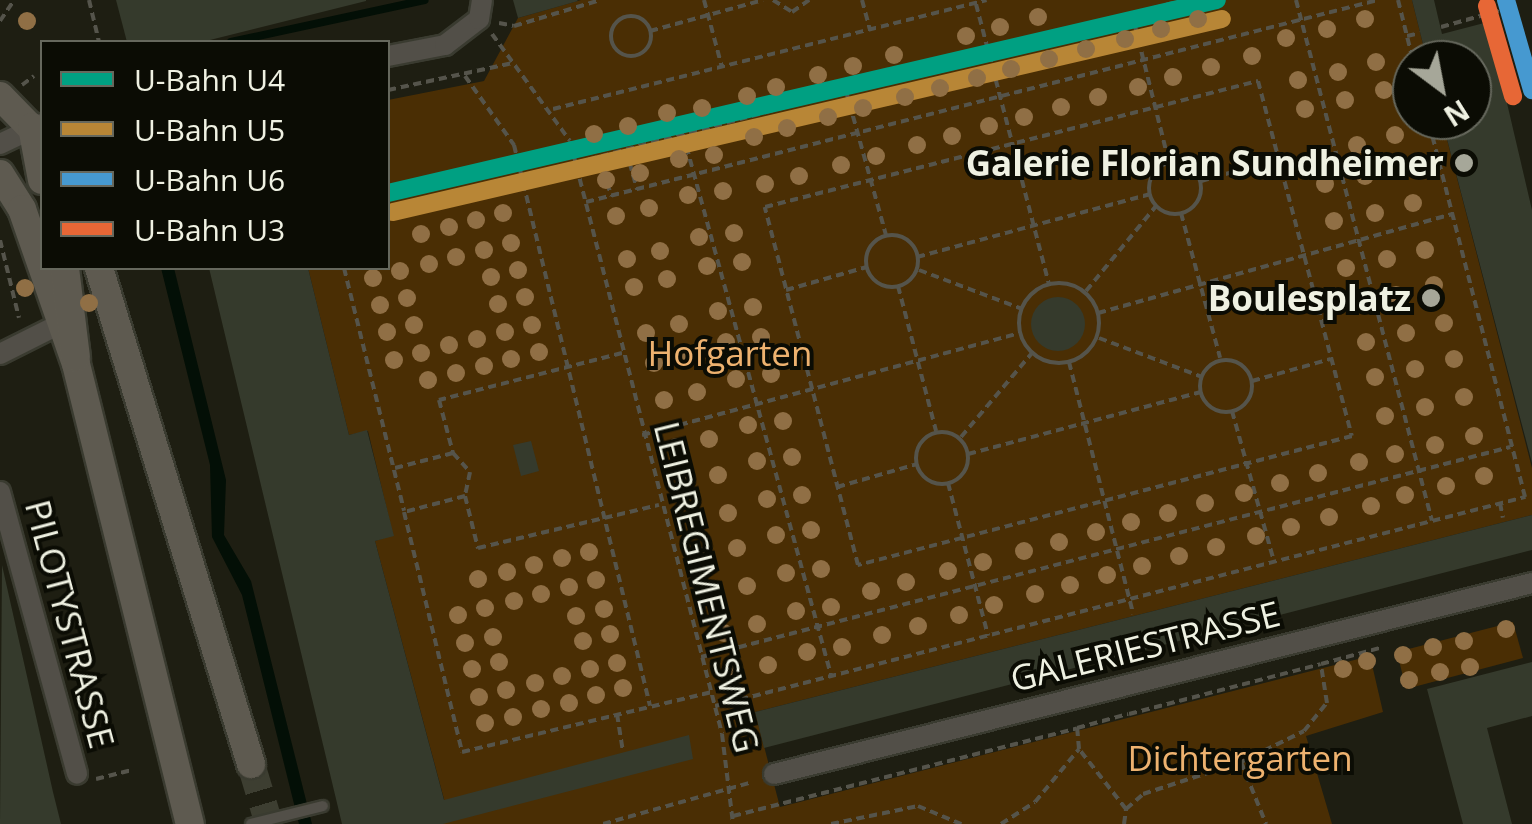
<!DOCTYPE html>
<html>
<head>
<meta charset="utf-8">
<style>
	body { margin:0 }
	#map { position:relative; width:1532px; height:824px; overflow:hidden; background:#1e1e12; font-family:"Open Sans",sans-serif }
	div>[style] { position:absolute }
	.green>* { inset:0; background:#4a2e04 }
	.water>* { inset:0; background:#030f06 }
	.stream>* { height:8px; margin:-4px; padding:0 4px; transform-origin:4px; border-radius:4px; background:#030f06 }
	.building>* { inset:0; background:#353a2c }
	.round { border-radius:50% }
	.secondary-tunnel>* { height:28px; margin-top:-14px; transform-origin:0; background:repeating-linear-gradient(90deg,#3d3e31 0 28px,transparent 0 42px) }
	.path>* { height:4px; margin-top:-2px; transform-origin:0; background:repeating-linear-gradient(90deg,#55544b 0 8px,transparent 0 13px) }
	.path>.ring { margin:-2px; padding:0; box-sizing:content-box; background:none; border:4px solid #55544b; border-radius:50% }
	.roads { filter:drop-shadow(2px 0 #3a3b30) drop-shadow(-2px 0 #3a3b30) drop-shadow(0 2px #3a3b30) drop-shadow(0 -2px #3a3b30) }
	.lane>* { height:10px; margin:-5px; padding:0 5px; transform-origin:5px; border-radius:5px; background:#524f48 }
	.street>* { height:20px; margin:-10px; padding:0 10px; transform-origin:10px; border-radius:10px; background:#524f48 }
	.secondary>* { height:28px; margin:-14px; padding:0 14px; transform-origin:14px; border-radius:14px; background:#5e5a50 }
	.metro-1>* { height:18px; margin:-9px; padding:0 9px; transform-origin:9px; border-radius:9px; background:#00a082 }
	.metro-2>* { height:18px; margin:-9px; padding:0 9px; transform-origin:9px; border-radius:9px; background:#b88636 }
	.metro-3>* { height:18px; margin:-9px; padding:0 9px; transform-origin:9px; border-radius:9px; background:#4699d0 }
	.metro-4>* { height:18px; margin:-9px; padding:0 9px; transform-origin:9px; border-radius:9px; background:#e76736 }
	.trees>* { width:18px; height:18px; margin:-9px; border-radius:50%; background:#906f45 }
	.dots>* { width:28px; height:28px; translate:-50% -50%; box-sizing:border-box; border:5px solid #0b0c04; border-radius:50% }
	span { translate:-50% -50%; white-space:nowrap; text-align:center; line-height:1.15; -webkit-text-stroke:8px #0b0c04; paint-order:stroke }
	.poi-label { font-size:35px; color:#eff1e2; font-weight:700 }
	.right { translate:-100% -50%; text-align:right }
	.park-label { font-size:35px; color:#eeb26f }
	.street-label { font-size:35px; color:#eff1e2 }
	.legend { position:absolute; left:40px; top:40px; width:350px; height:230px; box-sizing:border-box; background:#0b0c04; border:2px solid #66685d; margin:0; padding:12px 18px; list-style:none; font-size:30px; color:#eff1e2 }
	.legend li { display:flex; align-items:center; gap:20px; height:50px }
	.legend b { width:50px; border:2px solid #66685d }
	.north { position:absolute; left:1392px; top:40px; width:100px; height:100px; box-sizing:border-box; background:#0b0c04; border:2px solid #66685d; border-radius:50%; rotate:148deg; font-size:28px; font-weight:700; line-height:40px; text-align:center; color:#eff1e2 }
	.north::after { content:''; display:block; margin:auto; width:35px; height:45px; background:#a6a799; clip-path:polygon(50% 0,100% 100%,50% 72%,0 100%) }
</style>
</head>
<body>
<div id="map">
	<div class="green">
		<i style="clip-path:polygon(581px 0,1412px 0,1427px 60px,1412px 60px,1412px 120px,1442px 120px,1532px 468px,1532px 515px,755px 712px,780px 807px,1370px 656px,1383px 712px,1306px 736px,1332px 824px,443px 824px,448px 814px,375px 541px,393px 535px,368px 431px,349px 435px,308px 268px,388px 268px,388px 100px,484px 81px,518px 18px)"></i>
		<i style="clip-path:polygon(1513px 622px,1523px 658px,1406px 689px,1397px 652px)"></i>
	</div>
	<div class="water">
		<i style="clip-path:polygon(161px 268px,174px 268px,226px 480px,224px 535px,251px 581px,312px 824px,299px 824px,242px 595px,212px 537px,210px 465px)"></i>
	</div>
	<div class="stream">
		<i style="left:231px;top:42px;width:198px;rotate:-12.2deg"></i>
	</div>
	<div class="building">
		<i style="clip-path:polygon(116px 0,366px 0,366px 1px,202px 42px,127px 42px)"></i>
		<i style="clip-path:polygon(513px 0,577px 0,578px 1px,518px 18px)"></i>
		<i style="clip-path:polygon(1412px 0,1434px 0,1442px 34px,1488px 22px,1532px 210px,1532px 463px,1442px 120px,1472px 120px,1472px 60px,1427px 60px)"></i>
		<i style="clip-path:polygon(209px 268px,308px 268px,349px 435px,367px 430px,394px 536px,375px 541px,444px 800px,689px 735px,693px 759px,443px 824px,342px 824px)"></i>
		<i class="round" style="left:1031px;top:297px;width:54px;height:54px"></i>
		<i style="clip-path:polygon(531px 441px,539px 471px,521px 476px,513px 445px)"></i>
		<i style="clip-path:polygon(1532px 515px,1532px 550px,764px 748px,755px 712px)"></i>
		<i style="clip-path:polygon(2px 565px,53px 792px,61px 824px,0 824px)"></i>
		<i style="clip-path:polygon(1532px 662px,1532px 716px,1487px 728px,1512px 824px,1463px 824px,1427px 689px)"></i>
	</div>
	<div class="secondary-tunnel">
		<i style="left:251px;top:764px;width:63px;rotate:73.3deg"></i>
	</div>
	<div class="path">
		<i style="left:89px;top:0;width:43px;rotate:76.6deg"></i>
		<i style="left:704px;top:0;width:69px;rotate:75deg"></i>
		<i style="left:773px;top:0;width:22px;rotate:32deg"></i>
		<i style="left:792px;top:12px;width:21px;rotate:-35deg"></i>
		<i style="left:862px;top:0;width:30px;rotate:75deg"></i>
		<i style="left:1296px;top:0;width:538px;rotate:75.37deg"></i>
		<i style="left:1398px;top:0;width:62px;rotate:76deg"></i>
		<i style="left:1502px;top:0;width:95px;rotate:71.6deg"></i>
		<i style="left:976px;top:4px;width:290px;rotate:75.4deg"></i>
		<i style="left:1132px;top:14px;width:153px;rotate:76deg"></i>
		<i class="ring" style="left:611px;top:16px;width:36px;height:36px"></i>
		<i style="left:0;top:21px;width:25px;rotate:-56deg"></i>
		<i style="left:499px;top:23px;width:15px;rotate:11deg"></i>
		<i style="left:514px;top:26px;width:90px;rotate:-16.8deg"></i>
		<i style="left:1441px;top:27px;width:74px;rotate:-15.7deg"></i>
		<i style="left:650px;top:31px;width:117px;rotate:-15.3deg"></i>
		<i style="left:492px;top:34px;width:132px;rotate:53.9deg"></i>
		<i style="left:570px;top:141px;width:612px;rotate:75.62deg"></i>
		<i style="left:722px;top:734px;width:91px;rotate:83deg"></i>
		<i style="left:1407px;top:36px;width:13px;rotate:-13deg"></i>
		<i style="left:465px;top:76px;width:85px;rotate:54.6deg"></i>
		<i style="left:514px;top:145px;width:577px;rotate:76.37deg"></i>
		<i style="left:1258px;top:81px;width:367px;rotate:75.2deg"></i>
		<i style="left:1352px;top:436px;width:511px;rotate:165.36deg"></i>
		<i style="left:858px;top:565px;width:370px;rotate:-104.6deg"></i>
		<i style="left:765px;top:207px;width:509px;rotate:-14.34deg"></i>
		<i style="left:22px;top:85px;width:15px;rotate:-37deg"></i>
		<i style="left:388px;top:90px;width:128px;rotate:-12.2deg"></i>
		<i style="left:846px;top:91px;width:149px;rotate:74.5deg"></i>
		<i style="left:553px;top:109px;width:447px;rotate:-14.1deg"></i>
		<i style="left:683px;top:134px;width:561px;rotate:74.7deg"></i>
		<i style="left:626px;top:150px;width:41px;rotate:74.2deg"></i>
		<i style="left:599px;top:158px;width:40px;rotate:72deg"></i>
		<i class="ring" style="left:1149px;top:162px;width:48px;height:48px"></i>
		<i style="left:576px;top:163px;width:629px;rotate:-15.01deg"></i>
		<i style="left:1201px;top:181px;width:80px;rotate:-15.9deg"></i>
		<i style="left:586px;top:202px;width:817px;rotate:-14.31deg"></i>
		<i style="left:388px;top:213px;width:195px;rotate:-13.3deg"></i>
		<i style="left:1181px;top:213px;width:150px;rotate:74.9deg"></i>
		<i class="ring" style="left:866px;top:235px;width:48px;height:48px"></i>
		<i style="left:0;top:240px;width:80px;rotate:76.3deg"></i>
		<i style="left:917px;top:257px;width:241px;rotate:-15.1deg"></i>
		<i style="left:344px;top:268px;width:250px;rotate:76.1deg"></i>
		<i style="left:919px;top:270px;width:110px;rotate:20.7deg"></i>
		<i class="ring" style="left:1019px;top:283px;width:76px;height:76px"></i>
		<i style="left:898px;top:286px;width:150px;rotate:75.3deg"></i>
		<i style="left:786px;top:290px;width:84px;rotate:-15.9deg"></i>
		<i style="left:1086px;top:291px;width:110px;rotate:-50.5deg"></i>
		<i style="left:1098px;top:313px;width:368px;rotate:-15.6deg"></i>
		<i style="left:1099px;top:338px;width:110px;rotate:20.7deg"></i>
		<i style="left:622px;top:353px;width:189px;rotate:165.6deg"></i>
		<i style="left:439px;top:400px;width:55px;rotate:75.2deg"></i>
		<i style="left:453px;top:453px;width:25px;rotate:48deg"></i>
		<i style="left:470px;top:472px;width:25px;rotate:102deg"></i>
		<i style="left:465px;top:496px;width:54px;rotate:76deg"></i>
		<i style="left:478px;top:548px;width:186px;rotate:-13.4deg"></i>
		<i class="ring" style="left:1200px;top:360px;width:48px;height:48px"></i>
		<i style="left:1069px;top:362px;width:260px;rotate:75.7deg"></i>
		<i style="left:1252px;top:381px;width:82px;rotate:-15.6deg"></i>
		<i style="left:1232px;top:411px;width:156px;rotate:74.4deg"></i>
		<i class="ring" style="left:916px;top:432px;width:48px;height:48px"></i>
		<i style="left:642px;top:435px;width:392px;rotate:-15.1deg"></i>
		<i style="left:961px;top:437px;width:110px;rotate:-49.8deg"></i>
		<i style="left:968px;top:454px;width:241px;rotate:-14.9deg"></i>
		<i style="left:395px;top:468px;width:60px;rotate:-14.5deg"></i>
		<i style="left:948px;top:483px;width:158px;rotate:75.3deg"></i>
		<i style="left:837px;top:487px;width:83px;rotate:-16deg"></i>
		<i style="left:465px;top:496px;width:63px;rotate:165.3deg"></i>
		<i style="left:404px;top:512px;width:247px;rotate:76.4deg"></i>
		<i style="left:462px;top:752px;width:257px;rotate:-13.5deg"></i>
		<i style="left:1500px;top:503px;width:15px;rotate:79deg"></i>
		<i style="left:701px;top:657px;width:836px;rotate:-14.55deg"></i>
		<i style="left:715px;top:706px;width:837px;rotate:-14.47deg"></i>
		<i style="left:1525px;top:497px;width:389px;rotate:-104.4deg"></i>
		<i style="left:617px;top:714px;width:38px;rotate:81deg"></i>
		<i style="left:1129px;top:714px;width:198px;rotate:-14.6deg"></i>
		<i style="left:1241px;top:762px;width:67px;rotate:68deg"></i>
		<i style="left:96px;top:779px;width:38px;rotate:-14deg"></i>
		<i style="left:1126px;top:809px;width:76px;rotate:-128.1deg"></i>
		<i style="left:1079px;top:749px;width:21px;rotate:-95deg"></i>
		<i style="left:1077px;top:728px;width:53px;rotate:-15.4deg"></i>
		<i style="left:733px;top:816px;width:355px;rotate:-14.3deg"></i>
		<i style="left:603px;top:824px;width:155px;rotate:-15.7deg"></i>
		<i style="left:831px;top:824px;width:89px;rotate:-11.7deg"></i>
		<i style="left:918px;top:806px;width:47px;rotate:22.7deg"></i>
		<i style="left:1001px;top:824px;width:40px;rotate:-32.9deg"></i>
		<i style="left:1035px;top:802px;width:69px;rotate:-50.3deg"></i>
		<i style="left:1124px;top:824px;width:15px;rotate:-82deg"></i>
		<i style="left:1126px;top:809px;width:23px;rotate:-41deg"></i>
		<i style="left:1143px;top:794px;width:103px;rotate:-18.1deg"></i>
		<i style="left:1241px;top:762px;width:70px;rotate:-26.2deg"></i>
		<i style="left:1304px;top:731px;width:36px;rotate:-51deg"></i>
		<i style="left:1327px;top:703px;width:39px;rotate:-99deg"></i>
		<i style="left:1321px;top:664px;width:64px;rotate:-15.3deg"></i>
	</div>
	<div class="roads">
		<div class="lane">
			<i style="left:251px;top:824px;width:74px;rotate:-14deg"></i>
		</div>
		<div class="street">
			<i style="left:388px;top:56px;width:58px;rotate:-10.9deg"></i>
			<i style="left:445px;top:45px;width:43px;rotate:-37.4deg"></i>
			<i style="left:479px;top:19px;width:19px;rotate:-81deg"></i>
			<i style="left:0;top:144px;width:47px;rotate:-25.5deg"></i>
			<i style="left:0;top:354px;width:65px;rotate:-26.6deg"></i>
			<i style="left:0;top:492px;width:292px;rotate:74.7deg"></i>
			<i style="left:774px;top:774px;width:782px;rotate:-14.14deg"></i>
		</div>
		<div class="secondary">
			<i style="left:0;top:96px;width:60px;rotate:45.7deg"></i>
			<i style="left:32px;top:127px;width:54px;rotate:79.3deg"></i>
			<i style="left:0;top:174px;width:41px;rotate:57.8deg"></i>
			<i style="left:22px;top:209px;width:164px;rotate:70.8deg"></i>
			<i style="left:76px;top:364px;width:474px;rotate:76.1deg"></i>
			<i style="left:65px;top:268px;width:90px;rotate:83deg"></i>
			<i style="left:99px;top:268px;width:519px;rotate:72.96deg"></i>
		</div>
	</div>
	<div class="metro-1">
		<i style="left:388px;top:193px;width:851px;rotate:-13.11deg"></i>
	</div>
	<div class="metro-2">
		<i style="left:393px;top:212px;width:851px;rotate:-13.11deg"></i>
	</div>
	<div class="metro-3">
		<i style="left:1506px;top:0;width:94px;rotate:73.9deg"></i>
	</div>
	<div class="metro-4">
		<i style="left:1487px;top:6px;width:94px;rotate:73.9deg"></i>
	</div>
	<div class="trees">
		<i style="left:1038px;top:17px"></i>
		<i style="left:1198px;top:19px"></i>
		<i style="left:1365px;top:19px"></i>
		<i style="left:27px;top:21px"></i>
		<i style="left:1000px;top:27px"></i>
		<i style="left:1161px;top:29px"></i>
		<i style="left:1327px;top:29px"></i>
		<i style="left:966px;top:36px"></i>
		<i style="left:1286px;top:38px"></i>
		<i style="left:1125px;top:39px"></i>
		<i style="left:1086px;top:49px"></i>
		<i style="left:894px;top:55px"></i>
		<i style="left:1252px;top:56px"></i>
		<i style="left:1049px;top:59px"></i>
		<i style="left:1376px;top:62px"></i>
		<i style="left:853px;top:66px"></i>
		<i style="left:1211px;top:67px"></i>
		<i style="left:1011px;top:69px"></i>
		<i style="left:1338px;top:72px"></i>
		<i style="left:818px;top:75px"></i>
		<i style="left:1173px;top:77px"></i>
		<i style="left:977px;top:78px"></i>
		<i style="left:1298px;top:80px"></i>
		<i style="left:776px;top:87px"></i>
		<i style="left:1138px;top:87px"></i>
		<i style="left:940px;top:88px"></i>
		<i style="left:1384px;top:90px"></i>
		<i style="left:747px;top:96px"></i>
		<i style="left:905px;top:97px"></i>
		<i style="left:1098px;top:97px"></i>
		<i style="left:1345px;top:100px"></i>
		<i style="left:1061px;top:107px"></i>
		<i style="left:702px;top:108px"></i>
		<i style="left:863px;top:108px"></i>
		<i style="left:1305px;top:109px"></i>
		<i style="left:667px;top:113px"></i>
		<i style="left:828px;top:117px"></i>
		<i style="left:1024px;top:117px"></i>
		<i style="left:628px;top:126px"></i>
		<i style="left:989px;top:126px"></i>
		<i style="left:787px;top:128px"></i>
		<i style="left:594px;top:134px"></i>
		<i style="left:1395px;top:135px"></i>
		<i style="left:952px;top:136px"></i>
		<i style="left:754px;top:137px"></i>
		<i style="left:917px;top:145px"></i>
		<i style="left:1357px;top:145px"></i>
		<i style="left:1317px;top:154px"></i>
		<i style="left:714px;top:155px"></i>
		<i style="left:876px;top:156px"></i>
		<i style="left:679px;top:159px"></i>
		<i style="left:841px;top:165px"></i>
		<i style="left:1403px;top:166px"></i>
		<i style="left:640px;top:173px"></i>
		<i style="left:799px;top:176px"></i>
		<i style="left:1365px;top:176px"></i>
		<i style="left:606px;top:180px"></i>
		<i style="left:765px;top:184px"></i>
		<i style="left:1325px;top:184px"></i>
		<i style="left:723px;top:191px"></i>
		<i style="left:688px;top:195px"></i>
		<i style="left:1413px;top:203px"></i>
		<i style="left:649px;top:208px"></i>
		<i style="left:503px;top:213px"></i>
		<i style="left:1375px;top:213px"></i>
		<i style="left:616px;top:216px"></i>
		<i style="left:476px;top:220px"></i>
		<i style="left:1334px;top:221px"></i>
		<i style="left:449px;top:227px"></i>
		<i style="left:734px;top:233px"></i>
		<i style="left:421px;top:234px"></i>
		<i style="left:699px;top:237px"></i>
		<i style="left:511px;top:243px"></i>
		<i style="left:484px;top:250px"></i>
		<i style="left:1425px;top:250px"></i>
		<i style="left:660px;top:251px"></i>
		<i style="left:456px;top:257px"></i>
		<i style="left:627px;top:259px"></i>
		<i style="left:1387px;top:259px"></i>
		<i style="left:742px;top:262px"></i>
		<i style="left:429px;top:264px"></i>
		<i style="left:707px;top:266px"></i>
		<i style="left:1346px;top:268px"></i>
		<i style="left:518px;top:270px"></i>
		<i style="left:400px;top:271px"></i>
		<i style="left:491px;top:277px"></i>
		<i style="left:373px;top:278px"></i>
		<i style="left:667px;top:279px"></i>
		<i style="left:1434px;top:285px"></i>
		<i style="left:634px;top:287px"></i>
		<i style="left:25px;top:288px"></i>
		<i style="left:1396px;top:295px"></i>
		<i style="left:525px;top:297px"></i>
		<i style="left:407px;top:298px"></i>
		<i style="left:89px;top:303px"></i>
		<i style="left:498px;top:304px"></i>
		<i style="left:1356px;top:304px"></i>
		<i style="left:380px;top:305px"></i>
		<i style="left:753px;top:307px"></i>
		<i style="left:718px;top:311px"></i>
		<i style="left:1444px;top:323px"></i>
		<i style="left:679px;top:324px"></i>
		<i style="left:414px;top:325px"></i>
		<i style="left:532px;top:325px"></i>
		<i style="left:387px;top:332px"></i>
		<i style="left:505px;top:332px"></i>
		<i style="left:646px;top:333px"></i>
		<i style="left:1406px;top:333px"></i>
		<i style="left:761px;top:337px"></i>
		<i style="left:477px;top:339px"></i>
		<i style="left:726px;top:342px"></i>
		<i style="left:1366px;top:342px"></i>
		<i style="left:449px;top:345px"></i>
		<i style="left:539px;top:352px"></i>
		<i style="left:421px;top:353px"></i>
		<i style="left:687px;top:355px"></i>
		<i style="left:511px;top:359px"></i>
		<i style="left:1454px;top:359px"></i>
		<i style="left:394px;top:360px"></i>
		<i style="left:654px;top:363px"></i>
		<i style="left:484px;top:366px"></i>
		<i style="left:1415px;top:369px"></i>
		<i style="left:456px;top:373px"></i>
		<i style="left:771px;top:374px"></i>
		<i style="left:1375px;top:377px"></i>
		<i style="left:736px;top:379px"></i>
		<i style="left:428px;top:380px"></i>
		<i style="left:697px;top:392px"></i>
		<i style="left:1464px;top:397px"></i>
		<i style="left:664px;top:400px"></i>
		<i style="left:1425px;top:407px"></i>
		<i style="left:1385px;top:416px"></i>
		<i style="left:783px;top:421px"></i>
		<i style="left:748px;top:425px"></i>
		<i style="left:1474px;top:436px"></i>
		<i style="left:709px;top:439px"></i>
		<i style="left:1435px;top:445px"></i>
		<i style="left:676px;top:447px"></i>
		<i style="left:1395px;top:454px"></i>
		<i style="left:792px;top:457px"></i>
		<i style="left:757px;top:461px"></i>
		<i style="left:1359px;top:462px"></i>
		<i style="left:1318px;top:473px"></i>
		<i style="left:718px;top:475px"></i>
		<i style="left:1484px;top:476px"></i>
		<i style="left:685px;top:483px"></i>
		<i style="left:1280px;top:483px"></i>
		<i style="left:1446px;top:486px"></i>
		<i style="left:1244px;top:493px"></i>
		<i style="left:802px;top:495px"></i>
		<i style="left:1405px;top:495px"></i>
		<i style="left:767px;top:499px"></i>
		<i style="left:1205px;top:503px"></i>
		<i style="left:1371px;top:506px"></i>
		<i style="left:728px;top:513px"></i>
		<i style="left:1168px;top:513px"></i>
		<i style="left:1329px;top:517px"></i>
		<i style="left:695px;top:520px"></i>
		<i style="left:1131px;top:522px"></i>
		<i style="left:1291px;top:527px"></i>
		<i style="left:811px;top:530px"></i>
		<i style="left:1096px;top:532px"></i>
		<i style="left:776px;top:535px"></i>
		<i style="left:1256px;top:536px"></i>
		<i style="left:1059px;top:542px"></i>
		<i style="left:1216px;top:547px"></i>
		<i style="left:737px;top:548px"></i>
		<i style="left:1024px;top:551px"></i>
		<i style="left:589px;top:552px"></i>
		<i style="left:704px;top:556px"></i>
		<i style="left:1179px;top:556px"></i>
		<i style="left:562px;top:558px"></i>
		<i style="left:983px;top:562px"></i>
		<i style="left:534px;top:565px"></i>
		<i style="left:1142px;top:566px"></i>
		<i style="left:821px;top:569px"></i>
		<i style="left:948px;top:571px"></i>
		<i style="left:507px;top:572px"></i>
		<i style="left:786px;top:573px"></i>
		<i style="left:1107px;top:575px"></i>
		<i style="left:478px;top:579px"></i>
		<i style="left:596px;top:580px"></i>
		<i style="left:906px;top:582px"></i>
		<i style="left:1070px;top:585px"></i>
		<i style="left:747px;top:586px"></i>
		<i style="left:569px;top:587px"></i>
		<i style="left:871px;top:591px"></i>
		<i style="left:541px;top:594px"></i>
		<i style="left:714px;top:594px"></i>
		<i style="left:1035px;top:594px"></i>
		<i style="left:514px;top:601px"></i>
		<i style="left:994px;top:605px"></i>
		<i style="left:831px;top:607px"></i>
		<i style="left:485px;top:608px"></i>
		<i style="left:604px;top:609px"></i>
		<i style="left:796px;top:611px"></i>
		<i style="left:458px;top:615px"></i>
		<i style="left:959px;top:615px"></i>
		<i style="left:576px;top:616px"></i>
		<i style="left:757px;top:624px"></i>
		<i style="left:918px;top:626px"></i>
		<i style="left:1506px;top:629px"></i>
		<i style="left:724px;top:633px"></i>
		<i style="left:610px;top:634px"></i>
		<i style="left:882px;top:635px"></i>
		<i style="left:493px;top:637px"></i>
		<i style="left:583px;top:641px"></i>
		<i style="left:1464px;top:641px"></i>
		<i style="left:465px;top:643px"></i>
		<i style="left:842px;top:647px"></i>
		<i style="left:1433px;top:647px"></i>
		<i style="left:807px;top:652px"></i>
		<i style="left:1403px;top:655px"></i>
		<i style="left:1367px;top:661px"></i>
		<i style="left:499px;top:662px"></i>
		<i style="left:617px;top:663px"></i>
		<i style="left:768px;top:665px"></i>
		<i style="left:1470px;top:667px"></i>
		<i style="left:472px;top:669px"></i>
		<i style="left:590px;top:669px"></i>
		<i style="left:1343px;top:669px"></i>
		<i style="left:1440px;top:672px"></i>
		<i style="left:735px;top:673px"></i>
		<i style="left:562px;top:676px"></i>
		<i style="left:1409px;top:680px"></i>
		<i style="left:535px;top:683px"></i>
		<i style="left:623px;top:688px"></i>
		<i style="left:506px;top:690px"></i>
		<i style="left:596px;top:695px"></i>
		<i style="left:479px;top:697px"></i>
		<i style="left:569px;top:703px"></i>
		<i style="left:541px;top:709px"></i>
		<i style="left:513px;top:717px"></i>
		<i style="left:485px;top:723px"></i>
	</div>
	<div class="dots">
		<i style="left:1464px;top:163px;background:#a6a799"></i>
		<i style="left:1431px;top:298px;background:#a6a799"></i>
	</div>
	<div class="poi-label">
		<span class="right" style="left:1444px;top:163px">Galerie Florian Sundheimer</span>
		<span class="right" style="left:1411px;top:298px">Boulesplatz</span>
	</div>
	<div class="park-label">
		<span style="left:730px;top:353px">Hofgarten</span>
		<span style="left:1240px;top:758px">Dichtergarten</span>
	</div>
	<div class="street-label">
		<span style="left:707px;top:587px;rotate:76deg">LEIBREGIMENTSWEG</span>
		<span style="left:70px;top:624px;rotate:75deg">PILOTYSTRASSE</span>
		<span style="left:1145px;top:646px;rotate:-14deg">GALERIESTRASSE</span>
	</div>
	<ul class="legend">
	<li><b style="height:12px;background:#00a082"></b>U-Bahn U4</li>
	<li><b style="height:12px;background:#b88636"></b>U-Bahn U5</li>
	<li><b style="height:12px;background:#4699d0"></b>U-Bahn U6</li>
	<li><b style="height:12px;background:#e76736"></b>U-Bahn U3</li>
	</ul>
	<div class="north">N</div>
</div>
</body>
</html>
